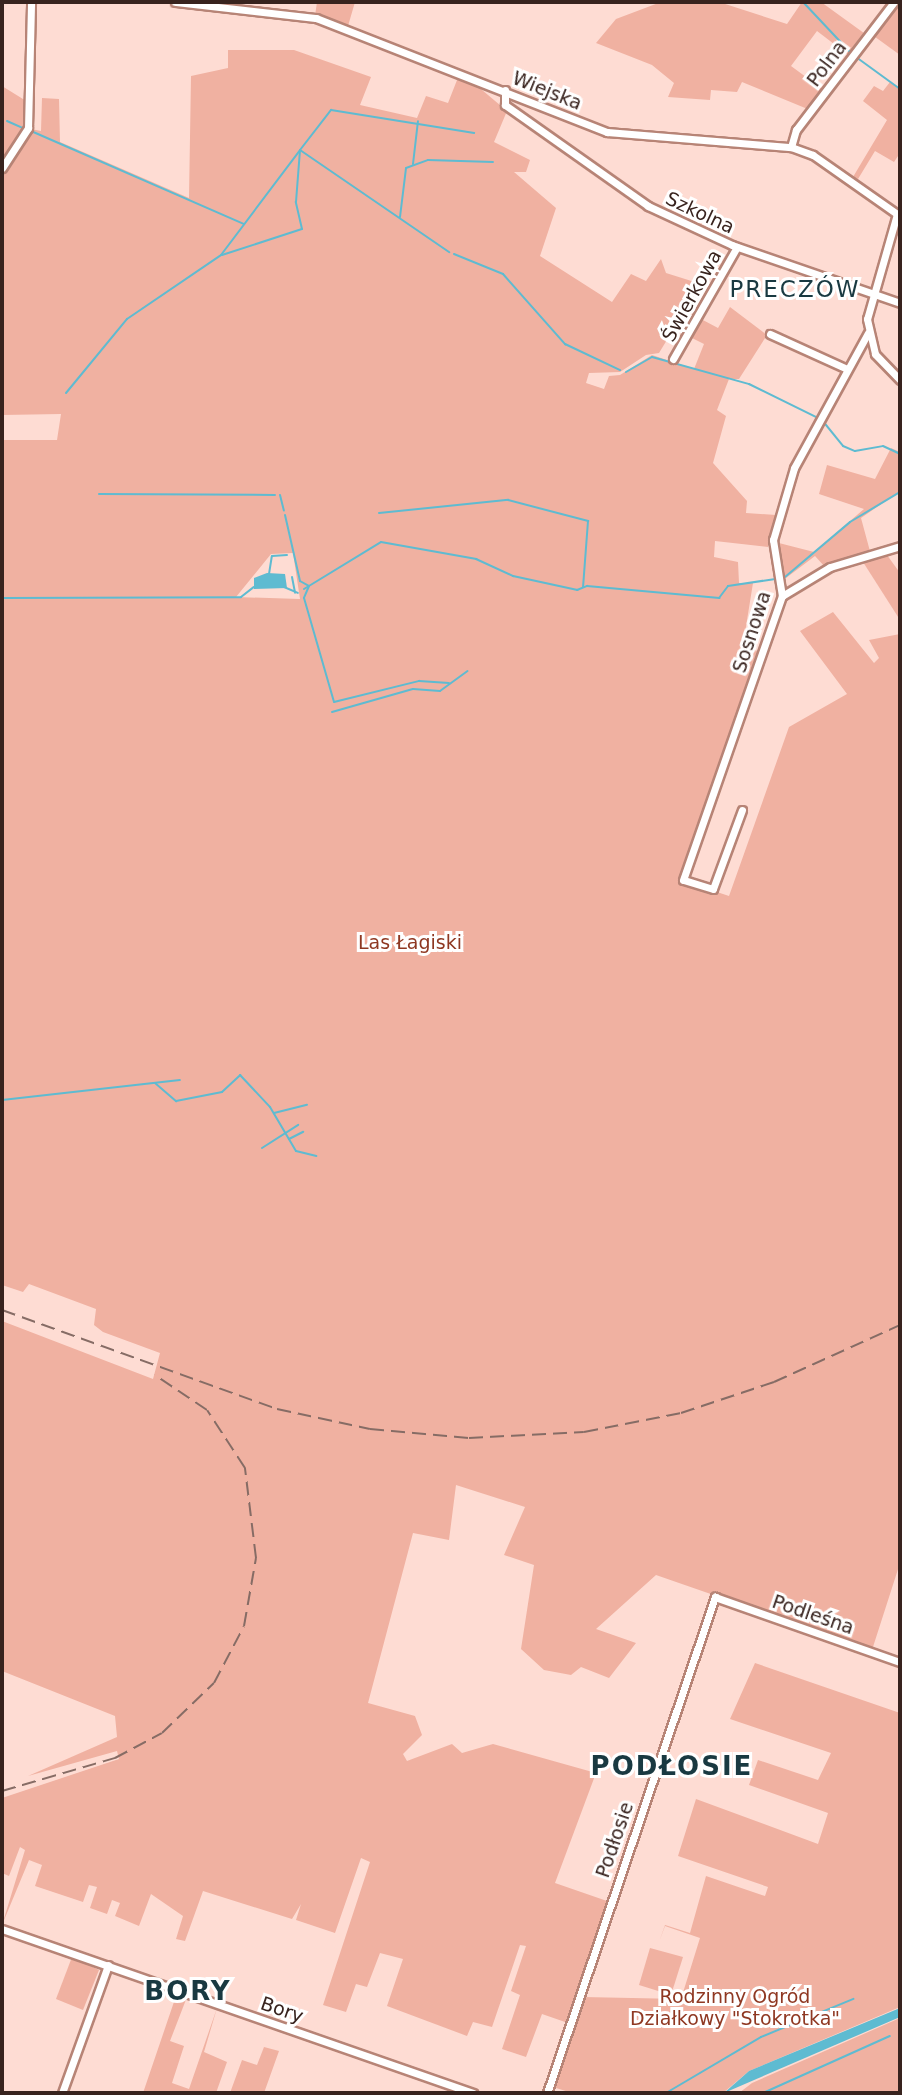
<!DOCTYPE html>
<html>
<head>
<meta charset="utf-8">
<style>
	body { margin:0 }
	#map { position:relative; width:902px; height:2095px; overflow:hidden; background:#fedcd3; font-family:"DejaVu Sans",sans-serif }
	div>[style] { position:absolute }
	.green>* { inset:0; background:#f0b1a1 }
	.water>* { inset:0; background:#5ebbd1 }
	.stream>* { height:2px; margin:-1px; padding:0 1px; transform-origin:1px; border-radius:1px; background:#5ebbd1 }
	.roads { filter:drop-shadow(2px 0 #b78476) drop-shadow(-2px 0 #b78476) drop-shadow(0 2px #b78476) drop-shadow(0 -2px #b78476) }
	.minor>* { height:7px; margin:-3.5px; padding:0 3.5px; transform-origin:3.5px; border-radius:3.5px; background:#fff }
	.rail>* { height:2px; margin-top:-1px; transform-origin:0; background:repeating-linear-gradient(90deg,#866c65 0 14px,transparent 0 21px) }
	span { translate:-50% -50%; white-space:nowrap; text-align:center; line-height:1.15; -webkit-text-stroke:6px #fff; paint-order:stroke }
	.street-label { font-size:19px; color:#38231e }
	.park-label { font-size:19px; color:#8f3822 }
	.quarter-label { font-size:23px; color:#193941; letter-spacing:2px }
	.district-label { font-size:26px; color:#193941; font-weight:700; letter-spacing:2px }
	.frame { position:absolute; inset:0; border:4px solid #38231e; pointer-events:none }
</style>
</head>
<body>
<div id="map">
	<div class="green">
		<i style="clip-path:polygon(317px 2px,355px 2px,348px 26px,315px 16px)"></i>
		<i style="clip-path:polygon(661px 2px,719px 2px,787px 24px,802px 2px,821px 2px,868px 36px,851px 57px,817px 31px,791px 66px,825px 91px,810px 110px,742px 82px,737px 92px,711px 90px,710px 100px,668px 97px,674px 83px,652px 65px,596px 43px,616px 19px)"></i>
		<i style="clip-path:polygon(896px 2px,900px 2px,900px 55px,871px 34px)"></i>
		<i style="clip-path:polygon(evenodd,228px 50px,294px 50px,371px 77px,360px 105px,417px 118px,426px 96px,448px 103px,459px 75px,469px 79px,507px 111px,494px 142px,530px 160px,526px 172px,514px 172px,556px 208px,540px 256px,612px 302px,631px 274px,646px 281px,661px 259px,666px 273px,701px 284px,659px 353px,646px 355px,620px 372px,589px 373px,586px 383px,604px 389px,609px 376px,620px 375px,652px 355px,694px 369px,704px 344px,690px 337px,701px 319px,718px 328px,730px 307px,767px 335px,739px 379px,729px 379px,717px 410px,726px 416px,713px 463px,747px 501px,746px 513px,776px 515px,768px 547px,715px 541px,714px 557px,738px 562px,739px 583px,753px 583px,743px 645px,760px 652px,681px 880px,729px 896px,789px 727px,847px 694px,800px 631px,833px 612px,874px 663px,879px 658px,869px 640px,900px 634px,900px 1563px,872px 1650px,656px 1575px,596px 1629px,636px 1643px,609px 1678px,581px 1667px,571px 1675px,544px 1670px,521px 1649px,534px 1565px,504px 1555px,525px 1507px,456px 1485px,449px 1540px,413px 1533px,368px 1703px,415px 1716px,422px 1735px,403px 1754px,407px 1761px,452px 1744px,462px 1753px,493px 1744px,596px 1773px,555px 1883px,607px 1901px,568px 2023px,542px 2014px,526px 2057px,502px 2049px,520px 1995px,511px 1991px,526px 1946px,520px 1945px,492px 2027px,473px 2022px,467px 2036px,387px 2006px,403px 1959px,380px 1953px,367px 1987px,356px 1984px,346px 2012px,323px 2005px,370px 1862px,361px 1858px,335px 1933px,296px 1920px,301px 1904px,292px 1919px,203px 1891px,185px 1941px,176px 1939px,183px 1916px,151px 1894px,139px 1926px,115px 1916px,120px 1903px,112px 1900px,107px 1914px,90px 1908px,97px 1887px,89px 1885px,83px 1902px,35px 1886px,42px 1865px,29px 1860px,2px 1925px,25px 1850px,20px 1847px,9px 1876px,2px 1873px,2px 1798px,119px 1759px,117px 1751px,28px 1776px,117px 1737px,115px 1716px,2px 1671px,2px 1321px,153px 1379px,160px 1353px,103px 1332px,94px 1325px,96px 1309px,29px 1284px,23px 1292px,2px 1285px,2px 440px,57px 440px,61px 414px,2px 415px,2px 86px,31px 104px,31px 129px,41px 131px,42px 98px,59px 99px,60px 142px,189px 198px,191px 76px,228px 68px,228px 50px,293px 553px,300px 599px,236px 597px,271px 554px,293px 553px)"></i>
		<i style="clip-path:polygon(890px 82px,900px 90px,900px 153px,894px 162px,875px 151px,858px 179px,853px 177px,887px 120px,863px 101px,874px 86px,883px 91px)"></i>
		<i style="clip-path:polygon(891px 448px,900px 452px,900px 491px,861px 518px,871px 555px,825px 567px,815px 556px,786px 578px,775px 542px,814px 552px,864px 509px,819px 494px,827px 465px,875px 479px)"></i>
		<i style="clip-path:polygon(887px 555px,900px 573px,900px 620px,863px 562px)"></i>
		<i style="clip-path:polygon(755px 1663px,900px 1713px,900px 2007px,749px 2071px,723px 2093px,572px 2093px,553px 2087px,583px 1997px,681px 1999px,700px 1938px,665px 1926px,659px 1942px,665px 1925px,690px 1933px,706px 1876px,765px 1896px,768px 1887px,678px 1856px,696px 1799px,818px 1844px,828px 1813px,749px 1785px,758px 1760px,818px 1780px,831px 1753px,730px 1719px)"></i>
		<i style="clip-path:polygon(650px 1948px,683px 1957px,671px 1995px,639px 1985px)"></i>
		<i style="clip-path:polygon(72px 1957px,99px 1970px,83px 2010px,56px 1999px)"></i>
		<i style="clip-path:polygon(177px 1993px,187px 1997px,170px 2041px,184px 2046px,172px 2083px,189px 2089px,217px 2008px,204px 2052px,227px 2062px,216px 2093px,143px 2093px)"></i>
		<i style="clip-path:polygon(900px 2018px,900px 2093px,739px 2093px,752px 2083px)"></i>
		<i style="clip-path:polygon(264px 2047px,279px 2051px,264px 2093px,230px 2093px,242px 2060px,257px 2065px)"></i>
	</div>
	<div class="water">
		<i style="clip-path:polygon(267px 573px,285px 574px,287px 588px,254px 589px,254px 578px)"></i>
		<i style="clip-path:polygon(900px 2008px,900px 2017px,724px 2093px,749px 2071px)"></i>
	</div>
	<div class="stream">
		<i style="left:803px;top:2px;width:69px;rotate:46.8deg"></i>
		<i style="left:856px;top:57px;width:54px;rotate:36deg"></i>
		<i style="left:7px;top:121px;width:20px;rotate:24deg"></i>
		<i style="left:31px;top:131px;width:232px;rotate:23.6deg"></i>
		<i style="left:413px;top:164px;width:43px;rotate:-83.4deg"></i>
		<i style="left:400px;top:217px;width:49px;rotate:-83deg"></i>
		<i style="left:406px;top:168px;width:23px;rotate:-20deg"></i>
		<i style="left:428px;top:160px;width:65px;rotate:1.8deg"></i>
		<i style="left:454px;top:254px;width:53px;rotate:22.2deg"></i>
		<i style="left:503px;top:274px;width:94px;rotate:48.5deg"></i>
		<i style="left:565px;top:344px;width:61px;rotate:25.3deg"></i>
		<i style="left:222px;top:255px;width:84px;rotate:-18deg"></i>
		<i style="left:302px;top:229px;width:28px;rotate:-103deg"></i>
		<i style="left:296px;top:202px;width:52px;rotate:-85.6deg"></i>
		<i style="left:300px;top:150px;width:51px;rotate:-52.2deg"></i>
		<i style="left:331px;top:110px;width:145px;rotate:9.1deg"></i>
		<i style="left:626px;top:372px;width:30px;rotate:-30deg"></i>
		<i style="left:652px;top:357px;width:101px;rotate:15.6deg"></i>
		<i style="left:749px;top:384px;width:75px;rotate:26.2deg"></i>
		<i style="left:66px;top:393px;width:96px;rotate:-50.5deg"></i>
		<i style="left:127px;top:319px;width:114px;rotate:-34.2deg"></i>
		<i style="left:221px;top:255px;width:131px;rotate:-53deg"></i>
		<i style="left:300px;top:150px;width:181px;rotate:34.4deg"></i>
		<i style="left:822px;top:420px;width:33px;rotate:51deg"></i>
		<i style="left:843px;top:446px;width:13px;rotate:23deg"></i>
		<i style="left:855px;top:451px;width:28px;rotate:-10deg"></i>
		<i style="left:883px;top:446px;width:19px;rotate:25deg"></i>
		<i style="left:99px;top:494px;width:176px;rotate:0.3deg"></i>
		<i style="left:280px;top:495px;width:16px;rotate:76deg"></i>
		<i style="left:379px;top:513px;width:130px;rotate:-5.8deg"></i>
		<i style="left:508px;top:500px;width:83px;rotate:14.7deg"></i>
		<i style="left:588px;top:521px;width:66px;rotate:94.3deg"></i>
		<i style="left:285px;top:515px;width:68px;rotate:77.2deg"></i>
		<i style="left:300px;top:581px;width:10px;rotate:29deg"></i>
		<i style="left:309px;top:586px;width:13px;rotate:113deg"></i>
		<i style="left:304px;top:598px;width:108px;rotate:73.9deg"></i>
		<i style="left:334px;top:702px;width:88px;rotate:-13.9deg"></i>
		<i style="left:419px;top:681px;width:30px;rotate:4deg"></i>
		<i style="left:269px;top:574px;width:18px;rotate:-81deg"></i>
		<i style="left:272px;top:556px;width:15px;rotate:-4deg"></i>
		<i style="left:292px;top:577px;width:16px;rotate:79deg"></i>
		<i style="left:785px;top:577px;width:85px;rotate:-40.2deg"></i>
		<i style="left:850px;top:522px;width:58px;rotate:-31deg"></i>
		<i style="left:284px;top:587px;width:15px;rotate:23deg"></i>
		<i style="left:304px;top:589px;width:90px;rotate:-31.4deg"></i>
		<i style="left:381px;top:542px;width:97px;rotate:10.1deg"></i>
		<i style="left:476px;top:559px;width:41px;rotate:24.7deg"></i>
		<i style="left:513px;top:576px;width:66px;rotate:12.3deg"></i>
		<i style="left:577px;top:590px;width:11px;rotate:-22deg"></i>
		<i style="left:587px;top:586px;width:133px;rotate:5.2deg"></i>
		<i style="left:719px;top:598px;width:15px;rotate:-53deg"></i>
		<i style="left:728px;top:586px;width:48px;rotate:-8.5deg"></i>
		<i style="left:2px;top:598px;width:239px;rotate:-0.2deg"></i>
		<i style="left:241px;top:597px;width:16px;rotate:-38deg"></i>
		<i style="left:332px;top:712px;width:84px;rotate:-15.9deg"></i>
		<i style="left:413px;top:689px;width:27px;rotate:4deg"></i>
		<i style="left:440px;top:691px;width:34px;rotate:-36deg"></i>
		<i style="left:155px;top:1083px;width:28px;rotate:41deg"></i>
		<i style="left:176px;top:1101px;width:47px;rotate:-11.1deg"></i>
		<i style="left:222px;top:1092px;width:25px;rotate:-43deg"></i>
		<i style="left:240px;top:1075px;width:44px;rotate:46.8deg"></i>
		<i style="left:270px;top:1107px;width:51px;rotate:59.4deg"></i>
		<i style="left:296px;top:1151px;width:21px;rotate:14deg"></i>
		<i style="left:2px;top:1100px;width:179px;rotate:-6.4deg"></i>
		<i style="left:274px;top:1113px;width:34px;rotate:-14deg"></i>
		<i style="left:289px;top:1139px;width:16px;rotate:-27deg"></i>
		<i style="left:262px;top:1148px;width:43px;rotate:-32.6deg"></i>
		<i style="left:666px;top:2093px;width:110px;rotate:-30.5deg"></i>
		<i style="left:761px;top:2037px;width:100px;rotate:-22.4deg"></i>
		<i style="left:763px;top:2093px;width:139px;rotate:-24.2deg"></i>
	</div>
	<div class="roads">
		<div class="minor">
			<i style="left:175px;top:2px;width:142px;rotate:6.5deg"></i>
			<i style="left:316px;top:18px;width:313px;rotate:21.4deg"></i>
			<i style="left:607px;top:132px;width:185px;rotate:4.7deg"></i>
			<i style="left:791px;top:147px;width:23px;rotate:20deg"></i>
			<i style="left:813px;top:155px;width:103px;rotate:35.1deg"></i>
			<i style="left:897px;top:214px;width:109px;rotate:105.9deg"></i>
			<i style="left:867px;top:319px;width:36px;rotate:77deg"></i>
			<i style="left:875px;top:354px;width:36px;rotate:46deg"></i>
			<i style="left:505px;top:90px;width:15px;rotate:90deg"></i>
			<i style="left:505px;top:105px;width:175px;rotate:35.2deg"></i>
			<i style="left:648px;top:206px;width:93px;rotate:24.9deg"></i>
			<i style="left:732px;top:245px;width:178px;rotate:19deg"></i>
			<i style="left:791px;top:147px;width:18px;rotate:-74deg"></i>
			<i style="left:796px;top:130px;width:161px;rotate:-52.6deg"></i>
			<i style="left:2px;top:168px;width:48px;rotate:-57deg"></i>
			<i style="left:28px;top:128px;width:126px;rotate:-88.6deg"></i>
			<i style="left:770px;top:334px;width:82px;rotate:24.4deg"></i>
			<i style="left:673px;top:359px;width:129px;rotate:-60.3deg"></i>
			<i style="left:782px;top:596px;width:56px;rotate:-31.1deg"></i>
			<i style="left:830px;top:567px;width:73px;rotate:-16.7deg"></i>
			<i style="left:742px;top:810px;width:84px;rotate:110.2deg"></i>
			<i style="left:713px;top:889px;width:31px;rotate:-163deg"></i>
			<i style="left:683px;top:880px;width:301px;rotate:-70.8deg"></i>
			<i style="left:782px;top:596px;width:57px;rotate:-99.1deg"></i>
			<i style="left:773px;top:540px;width:75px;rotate:-73.7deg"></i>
			<i style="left:794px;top:468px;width:154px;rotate:-61.3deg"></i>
			<i style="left:2px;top:1929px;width:499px;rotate:19.2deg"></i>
			<i style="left:62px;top:2093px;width:136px;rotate:-70.2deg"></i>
			<i style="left:547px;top:2093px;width:524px;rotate:-71.29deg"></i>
			<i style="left:715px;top:1597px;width:196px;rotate:19.4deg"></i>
		</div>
	</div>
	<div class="rail">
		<i style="left:2px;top:1310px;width:292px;rotate:19.8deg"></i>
		<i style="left:277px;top:1409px;width:95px;rotate:12.1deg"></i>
		<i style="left:370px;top:1429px;width:99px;rotate:5.2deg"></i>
		<i style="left:469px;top:1438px;width:115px;rotate:-3deg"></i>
		<i style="left:584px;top:1432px;width:99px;rotate:-11.1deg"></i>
		<i style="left:681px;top:1413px;width:98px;rotate:-18.4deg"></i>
		<i style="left:774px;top:1382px;width:138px;rotate:-24.3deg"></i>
		<i style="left:2px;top:1791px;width:118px;rotate:-16.3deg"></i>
		<i style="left:115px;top:1758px;width:53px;rotate:-28deg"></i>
		<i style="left:162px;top:1733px;width:72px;rotate:-43.9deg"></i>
		<i style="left:214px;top:1683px;width:64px;rotate:-62.2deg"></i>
		<i style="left:244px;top:1626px;width:69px;rotate:-80deg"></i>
		<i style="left:256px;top:1558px;width:91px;rotate:-97deg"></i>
		<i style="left:245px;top:1468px;width:69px;rotate:-123.2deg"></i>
		<i style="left:207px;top:1410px;width:63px;rotate:-146.1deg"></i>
	</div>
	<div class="street-label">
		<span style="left:827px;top:64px;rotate:-53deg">Polna</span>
		<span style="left:547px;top:91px;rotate:22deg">Wiejska</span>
		<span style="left:700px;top:213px;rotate:25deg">Szkolna</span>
		<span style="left:692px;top:296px;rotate:-61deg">Świerkowa</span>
		<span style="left:752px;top:632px;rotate:-72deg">Sosnowa</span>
		<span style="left:813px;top:1615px;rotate:19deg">Podleśna</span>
		<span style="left:615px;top:1840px;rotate:-71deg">Podłosie</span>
		<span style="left:282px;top:2010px;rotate:19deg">Bory</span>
	</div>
	<div class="park-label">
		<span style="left:410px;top:943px">Las Łagiski</span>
		<span style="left:735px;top:2008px">Rodzinny Ogród<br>Działkowy "Stokrotka"</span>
	</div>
	<div class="quarter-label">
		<span style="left:795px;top:289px">PRECZÓW</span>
	</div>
	<div class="district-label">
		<span style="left:672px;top:1767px">PODŁOSIE</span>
		<span style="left:188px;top:1992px">BORY</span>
	</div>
	<div class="frame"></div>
</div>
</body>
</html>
